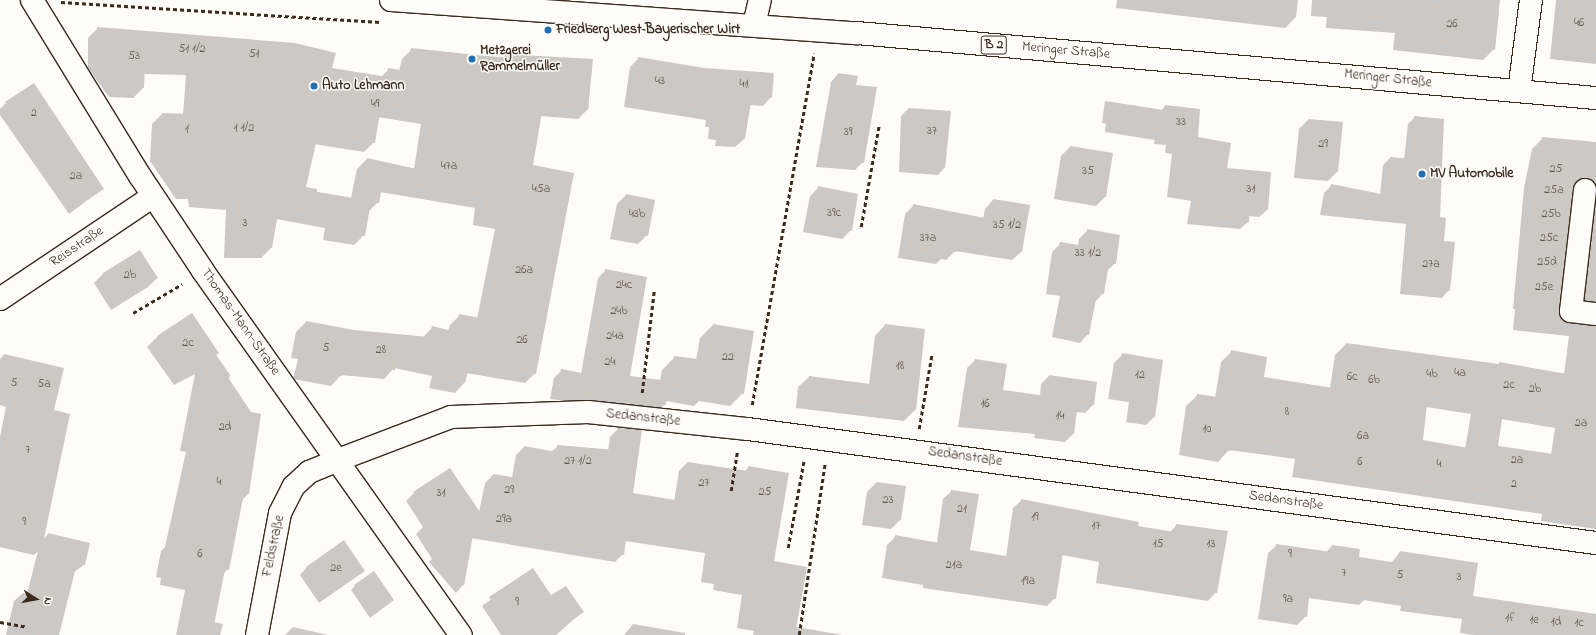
<!DOCTYPE html>
<html>
<head>
<meta charset="utf-8">
<style>
	body { margin:0 }
	#map { position:relative; width:1596px; height:635px; overflow:hidden; background:#fdfcf7; font-family:"Indie Flower",sans-serif }
	div>[style] { position:absolute }
	.shadow>* { inset:0; background:#0003 }
	.building>* { inset:0; background:#cdc8c2 }
	.path>* { height:2.5px; margin-top:-1.25px; transform-origin:0; background:repeating-linear-gradient(90deg,#3b2a1e 0 4px,transparent 0 7px) }
	.roads { filter:drop-shadow(1px 0 #3b2a1e) drop-shadow(-1px 0 #3b2a1e) drop-shadow(0 1px #3b2a1e) drop-shadow(0 -1px #3b2a1e) }
	.minor>* { height:22px; margin:-11px; padding:0 11px; transform-origin:11px; border-radius:11px; background:#fdfcf7 }
	.major>* { height:22px; margin:-11px; padding:0 11px; transform-origin:11px; border-radius:11px; background:#fdfcf7 }
	.dots>* { width:11px; height:11px; translate:-50% -50%; box-sizing:border-box; border:2px solid #fdfcf7; border-radius:50% }
	span { translate:-50% -50%; white-space:nowrap; text-align:center; line-height:1.15; -webkit-text-stroke:3px #fdfcf7; paint-order:stroke }
	.number-label { font-size:12px; color:#605247 }
	.number-label span { -webkit-text-stroke-width:0 }
	.shield-label span { padding:1px 3px; background:#fdfcf7; border:1px solid; border-radius:3px; -webkit-text-stroke-width:0 }
	.shield-label { font-size:13px; color:#3b2a1e; font-weight:700 }
	.poi-label { font-size:14px; color:#3b2a1e; font-weight:700 }
	.left { translate:0 -50%; text-align:left }
	.street-label { font-size:14px; color:#3b2a1e }
	.north { position:absolute; left:16px; top:579px; width:40px; height:40px; -webkit-text-stroke:3px #fdfcf7; paint-order:stroke; rotate:101deg; font-size:11px; font-weight:700; line-height:16px; text-align:center; color:#3b2a1e }
	.north::after { content:''; display:block; margin:auto; width:14px; height:18px; background:#3b2a1e; clip-path:polygon(50% 0,100% 100%,50% 72%,0 100%) }
</style>
</head>
<body>
<div id="map">
	<div class="shadow">
		<i style="clip-path:polygon(1117px 0,1298px 0,1296px 17px,1285px 28px,1116px 8px)"></i>
		<i style="clip-path:polygon(1328px 0,1500px 0,1494px 49px,1483px 60px,1393px 50px,1395px 33px,1326px 28px)"></i>
		<i style="clip-path:polygon(1556px 0,1596px 0,1596px 64px,1550px 59px)"></i>
		<i style="clip-path:polygon(evenodd,98px 28px,381px 77px,389px 69px,399px 71px,402px 59px,412px 49px,476px 56px,592px 60px,588px 109px,578px 119px,540px 116px,532px 165px,535px 373px,525px 383px,466px 373px,464px 383px,455px 393px,429px 388px,432px 376px,394px 368px,384px 379px,341px 375px,331px 386px,293px 379px,298px 359px,291px 358px,296px 332px,306px 322px,354px 331px,422px 338px,432px 328px,448px 331px,450px 325px,460px 315px,477px 319px,495px 229px,473px 225px,475px 208px,380px 192px,378px 202px,369px 211px,364px 235px,354px 245px,323px 240px,325px 228px,276px 219px,271px 248px,261px 258px,224px 258px,226px 210px,189px 207px,188px 199px,176px 199px,150px 161px,152px 124px,162px 114px,183px 115px,186px 75px,143px 74px,143px 88px,133px 98px,109px 97px,88px 68px,88px 38px,98px 28px,378px 117px,421px 124px,414px 169px,367px 159px,357px 169px,351px 198px,316px 192px,305px 188px,314px 144px,364px 152px,374px 142px,378px 117px)"></i>
		<i style="clip-path:polygon(639px 58px,771px 97px,763px 106px,750px 105px,744px 139px,735px 147px,715px 146px,716px 140px,708px 139px,709px 127px,705px 127px,706px 120px,624px 107px,630px 67px)"></i>
		<i style="clip-path:polygon(838px 74px,863px 162px,855px 170px,816px 167px,831px 82px)"></i>
		<i style="clip-path:polygon(33px 85px,102px 189px,69px 214px,0 115px,0 109px,6px 103px)"></i>
		<i style="clip-path:polygon(1165px 106px,1267px 210px,1259px 217px,1248px 216px,1248px 222px,1240px 229px,1187px 224px,1191px 201px,1167px 197px,1172px 154px,1165px 153px,1166px 145px,1154px 144px,1155px 140px,1105px 132px,1107px 111px,1161px 111px)"></i>
		<i style="clip-path:polygon(908px 109px,950px 112px,944px 168px,938px 175px,899px 172px,901px 116px)"></i>
		<i style="clip-path:polygon(1415px 117px,1443px 242px,1449px 290px,1442px 298px,1400px 294px,1406px 224px,1320px 215px,1324px 193px,1332px 185px,1380px 195px,1383px 165px,1390px 158px,1404px 159px,1408px 124px)"></i>
		<i style="clip-path:polygon(1308px 120px,1337px 172px,1328px 181px,1294px 178px,1299px 129px)"></i>
		<i style="clip-path:polygon(evenodd,1543px 138px,1596px 143px,1596px 323px,1574px 311px,1574px 188px,1571px 189px,1558px 310px,1563px 322px,1596px 327px,1596px 529px,1541px 521px,1542px 514px,1292px 477px,1295px 459px,1229px 450px,1218px 462px,1179px 455px,1186px 406px,1198px 395px,1215px 398px,1221px 362px,1232px 351px,1263px 378px,1330px 388px,1335px 355px,1346px 344px,1564px 374px,1569px 336px,1513px 330px,1515px 309px,1513px 309px,1524px 188px,1532px 149px,1543px 138px,1426px 407px,1471px 414px,1465px 449px,1422px 441px,1426px 407px,1543px 138px,1501px 419px,1555px 428px,1551px 455px,1497px 446px,1501px 419px)"></i>
		<i style="clip-path:polygon(1070px 147px,1105px 197px,1096px 206px,1054px 199px,1061px 156px)"></i>
		<i style="clip-path:polygon(819px 187px,851px 230px,842px 239px,803px 232px,810px 196px)"></i>
		<i style="clip-path:polygon(626px 195px,647px 235px,638px 244px,610px 239px,617px 204px)"></i>
		<i style="clip-path:polygon(993px 200px,1021px 252px,1012px 260px,955px 251px,946px 260px,941px 259px,936px 264px,898px 258px,905px 214px,913px 206px,983px 219px,985px 209px)"></i>
		<i style="clip-path:polygon(1087px 231px,1115px 263px,1106px 272px,1103px 293px,1095px 302px,1088px 334px,1080px 343px,1052px 337px,1060px 296px,1046px 294px,1052px 252px,1061px 243px,1078px 246px,1079px 239px)"></i>
		<i style="clip-path:polygon(140px 251px,157px 278px,148px 287px,111px 310px,94px 283px,103px 274px)"></i>
		<i style="clip-path:polygon(606px 270px,628px 377px,660px 381px,662px 370px,675px 357px,696px 360px,700px 338px,713px 325px,743px 393px,730px 406px,699px 401px,694px 406px,666px 401px,657px 413px,550px 399px,554px 378px,562px 370px,581px 374px,598px 278px)"></i>
		<i style="clip-path:polygon(885px 325px,924px 330px,915px 410px,904px 421px,796px 408px,798px 387px,809px 377px,869px 385px,875px 336px)"></i>
		<i style="clip-path:polygon(158px 336px,218px 353px,216px 356px,228px 380px,248px 494px,242px 500px,228px 569px,223px 574px,214px 622px,223px 624px,220px 635px,176px 635px,185px 590px,160px 585px,161px 578px,156px 577px,161px 551px,165px 547px,186px 452px,180px 451px,195px 374px,174px 385px,147px 347px)"></i>
		<i style="clip-path:polygon(4px 355px,53px 411px,43px 540px,48px 534px,84px 565px,74px 572px,58px 635px,6px 635px,14px 601px,23px 593px,27px 594px,38px 551px,34px 555px,0 547px,0 437px,6px 407px,0 405px,0 359px)"></i>
		<i style="clip-path:polygon(1122px 355px,1154px 417px,1146px 425px,1126px 422px,1129px 402px,1108px 399px,1114px 363px)"></i>
		<i style="clip-path:polygon(975px 360px,1002px 391px,1040px 396px,1041px 384px,1049px 376px,1096px 382px,1093px 405px,1085px 413px,1076px 412px,1073px 434px,1065px 442px,1034px 438px,1035px 434px,958px 427px,967px 368px)"></i>
		<i style="clip-path:polygon(618px 429px,632px 494px,674px 501px,679px 471px,687px 463px,744px 472px,749px 467px,773px 561px,796px 627px,843px 635px,753px 635px,754px 631px,737px 628px,742px 595px,713px 590px,714px 584px,701px 582px,705px 553px,625px 541px,623px 554px,615px 562px,471px 538px,463px 585px,456px 593px,429px 562px,432px 559px,416px 534px,423px 527px,406px 501px,414px 493px,479px 512px,485px 483px,493px 475px,512px 478px,516px 455px,524px 447px,551px 452px,558px 446px,608px 451px,610px 437px)"></i>
		<i style="clip-path:polygon(876px 483px,905px 487px,900px 520px,891px 529px,862px 525px,867px 492px)"></i>
		<i style="clip-path:polygon(952px 491px,969px 551px,1006px 557px,1013px 508px,1022px 500px,1137px 527px,1170px 532px,1177px 525px,1216px 592px,1208px 601px,1096px 583px,1099px 562px,1062px 555px,1055px 598px,1047px 606px,923px 588px,923px 585px,882px 578px,887px 545px,896px 536px,937px 543px,943px 499px)"></i>
		<i style="clip-path:polygon(1277px 545px,1326px 552px,1332px 546px,1357px 558px,1391px 563px,1400px 552px,1472px 597px,1596px 614px,1596px 635px,1473px 635px,1460px 633px,1462px 619px,1400px 611px,1401px 606px,1364px 600px,1359px 605px,1308px 598px,1306px 616px,1297px 625px,1258px 619px,1268px 553px)"></i>
		<i style="clip-path:polygon(307px 567px,364px 571px,319px 603px,300px 575px)"></i>
		<i style="clip-path:polygon(533px 569px,551px 597px,582px 612px,556px 635px,501px 635px,482px 606px)"></i>
		<i style="clip-path:polygon(355px 586px,393px 600px,370px 618px,351px 590px)"></i>
		<i style="clip-path:polygon(633px 624px,685px 633px,685px 635px,624px 635px)"></i>
		<i style="clip-path:polygon(293px 627px,328px 635px,285px 635px)"></i>
	</div>
	<div class="building">
		<i style="clip-path:polygon(1312px 0,1404px 0,1499px 11px,1495px 50px,1404px 39px,1406px 22px,1311px 16px)"></i>
		<i style="clip-path:polygon(1565px 0,1596px 0,1596px 52px,1560px 48px)"></i>
		<i style="clip-path:polygon(evenodd,97px 27px,295px 43px,336px 53px,332px 68px,387px 77px,388px 68px,406px 71px,411px 48px,504px 58px,505px 54px,593px 59px,588px 110px,543px 106px,533px 165px,574px 173px,536px 374px,470px 363px,465px 383px,439px 378px,441px 366px,396px 356px,395px 370px,344px 365px,342px 376px,303px 369px,307px 349px,301px 348px,306px 321px,354px 330px,429px 337px,432px 326px,456px 332px,459px 314px,485px 319px,504px 219px,482px 215px,485px 198px,383px 182px,379px 203px,371px 201px,365px 236px,332px 230px,334px 218px,279px 208px,272px 248px,234px 248px,236px 200px,199px 197px,197px 190px,186px 189px,160px 150px,162px 113px,192px 114px,195px 65px,145px 64px,144px 88px,119px 87px,98px 58px,97px 27px,381px 106px,431px 114px,421px 170px,367px 158px,358px 198px,366px 200px,317px 192px,317px 189px,306px 187px,318px 134px,375px 143px,381px 106px)"></i>
		<i style="clip-path:polygon(638px 57px,704px 68px,774px 73px,772px 98px,752px 96px,745px 139px,723px 137px,724px 132px,716px 131px,717px 119px,713px 118px,714px 112px,632px 99px)"></i>
		<i style="clip-path:polygon(838px 73px,858px 76px,856px 85px,877px 87px,864px 163px,823px 160px)"></i>
		<i style="clip-path:polygon(34px 83px,104px 189px,77px 207px,5px 102px)"></i>
		<i style="clip-path:polygon(1105px 101px,1164px 110px,1165px 105px,1200px 109px,1198px 137px,1231px 143px,1227px 168px,1271px 172px,1268px 210px,1250px 208px,1249px 222px,1194px 217px,1198px 194px,1174px 190px,1179px 147px,1172px 146px,1173px 138px,1161px 137px,1162px 133px,1102px 123px)"></i>
		<i style="clip-path:polygon(908px 108px,951px 111px,945px 168px,905px 166px)"></i>
		<i style="clip-path:polygon(1414px 116px,1444px 119px,1440px 217px,1446px 218px,1444px 241px,1455px 242px,1450px 291px,1407px 287px,1413px 218px,1327px 208px,1331px 184px,1386px 195px,1390px 157px,1411px 159px)"></i>
		<i style="clip-path:polygon(1308px 119px,1343px 122px,1338px 172px,1303px 169px)"></i>
		<i style="clip-path:polygon(evenodd,1542px 137px,1596px 142px,1596px 184px,1587px 178px,1580px 178px,1573px 189px,1559px 310px,1564px 321px,1596px 326px,1596px 517px,1552px 510px,1553px 503px,1302px 466px,1306px 449px,1232px 438px,1230px 451px,1189px 444px,1197px 394px,1224px 398px,1231px 350px,1267px 357px,1264px 377px,1339px 389px,1346px 343px,1499px 364px,1499px 362px,1572px 375px,1580px 325px,1524px 319px,1526px 298px,1523px 298px,1535px 176px,1542px 137px,1428px 395px,1481px 403px,1474px 449px,1423px 440px,1428px 395px,1542px 137px,1504px 406px,1566px 417px,1560px 455px,1498px 446px,1504px 406px)"></i>
		<i style="clip-path:polygon(1070px 146px,1113px 153px,1106px 197px,1063px 191px)"></i>
		<i style="clip-path:polygon(818px 186px,858px 194px,852px 231px,812px 224px)"></i>
		<i style="clip-path:polygon(626px 194px,655px 200px,648px 236px,619px 230px)"></i>
		<i style="clip-path:polygon(993px 199px,1030px 205px,1022px 252px,958px 241px,956px 252px,946px 250px,945px 256px,907px 249px,913px 204px,990px 219px)"></i>
		<i style="clip-path:polygon(1596px 204px,1596px 301px,1585px 300px)"></i>
		<i style="clip-path:polygon(1087px 229px,1120px 235px,1116px 264px,1109px 263px,1104px 294px,1097px 293px,1089px 335px,1059px 329px,1067px 288px,1054px 286px,1060px 242px,1084px 246px)"></i>
		<i style="clip-path:polygon(140px 250px,158px 278px,120px 302px,103px 273px)"></i>
		<i style="clip-path:polygon(605px 269px,647px 277px,630px 376px,669px 381px,666px 405px,622px 403px,622px 401px,558px 391px,561px 369px,587px 374px)"></i>
		<i style="clip-path:polygon(192px 313px,219px 353px,216px 355px,230px 375px,229px 379px,251px 412px,261px 414px,249px 494px,244px 493px,229px 570px,225px 569px,212px 635px,184px 635px,195px 580px,169px 575px,171px 568px,165px 567px,171px 540px,174px 541px,195px 442px,190px 441px,205px 365px,184px 376px,157px 336px)"></i>
		<i style="clip-path:polygon(713px 324px,754px 331px,744px 394px,710px 388px,708px 393px,670px 387px,674px 356px,706px 360px)"></i>
		<i style="clip-path:polygon(885px 324px,925px 329px,916px 410px,807px 398px,809px 376px,877px 385px)"></i>
		<i style="clip-path:polygon(1122px 353px,1163px 360px,1155px 417px,1134px 414px,1137px 394px,1116px 391px)"></i>
		<i style="clip-path:polygon(4px 354px,64px 368px,54px 410px,70px 414px,42px 548px,0 538px,0 464px,13px 399px,0 396px,0 371px)"></i>
		<i style="clip-path:polygon(975px 359px,1007px 364px,1003px 390px,1046px 396px,1049px 375px,1097px 382px,1094px 405px,1078px 403px,1074px 434px,1042px 431px,1043px 426px,999px 421px,998px 424px,966px 419px)"></i>
		<i style="clip-path:polygon(618px 428px,642px 430px,633px 493px,681px 501px,687px 462px,748px 471px,748px 466px,789px 473px,774px 561px,807px 567px,796px 629px,744px 620px,750px 587px,720px 582px,722px 576px,708px 574px,713px 545px,627px 532px,624px 555px,474px 529px,464px 586px,450px 567px,447px 568px,437px 553px,440px 551px,423px 525px,432px 519px,413px 492px,450px 468px,484px 518px,493px 474px,518px 478px,524px 446px,557px 452px,557px 445px,615px 450px)"></i>
		<i style="clip-path:polygon(876px 482px,906px 486px,901px 520px,871px 516px)"></i>
		<i style="clip-path:polygon(951px 490px,979px 494px,970px 550px,1012px 557px,1021px 499px,1139px 522px,1138px 526px,1175px 532px,1176px 524px,1228px 531px,1217px 593px,1103px 575px,1107px 554px,1064px 546px,1056px 599px,930px 580px,931px 577px,889px 570px,895px 535px,944px 544px)"></i>
		<i style="clip-path:polygon(48px 533px,90px 543px,85px 565px,77px 563px,59px 635px,35px 635px,45px 615px,28px 611px)"></i>
		<i style="clip-path:polygon(344px 540px,365px 571px,327px 597px,306px 567px)"></i>
		<i style="clip-path:polygon(1276px 544px,1331px 552px,1332px 545px,1360px 549px,1359px 557px,1398px 563px,1400px 551px,1478px 563px,1473px 596px,1596px 614px,1596px 635px,1496px 635px,1497px 629px,1468px 625px,1470px 611px,1408px 602px,1409px 597px,1370px 591px,1369px 597px,1310px 589px,1307px 617px,1266px 611px)"></i>
		<i style="clip-path:polygon(533px 568px,551px 595px,566px 586px,584px 612px,550px 635px,514px 635px,489px 597px)"></i>
		<i style="clip-path:polygon(374px 571px,394px 600px,375px 614px,354px 585px)"></i>
	</div>
	<div class="path">
		<i style="left:61px;top:2px;width:320px;rotate:3.6deg"></i>
		<i style="left:861px;top:227px;width:104px;rotate:-80deg"></i>
		<i style="left:133px;top:313px;width:57px;rotate:-30.6deg"></i>
		<i style="left:642px;top:393px;width:103px;rotate:-83.3deg"></i>
		<i style="left:752px;top:405px;width:357px;rotate:-80deg"></i>
		<i style="left:919px;top:429px;width:77px;rotate:-80.3deg"></i>
		<i style="left:731px;top:491px;width:39px;rotate:-81deg"></i>
		<i style="left:788px;top:548px;width:89px;rotate:-79.7deg"></i>
		<i style="left:0;top:622px;width:27px;rotate:10deg"></i>
		<i style="left:799px;top:635px;width:174px;rotate:-81.4deg"></i>
	</div>
	<div class="roads">
		<div class="minor">
			<i style="left:32px;top:0;width:206px;rotate:58.5deg"></i>
			<i style="left:140px;top:176px;width:114px;rotate:56.4deg"></i>
			<i style="left:203px;top:271px;width:446px;rotate:54.7deg"></i>
			<i style="left:754px;top:25px;width:26px;rotate:-77deg"></i>
			<i style="left:1519px;top:91px;width:92px;rotate:-82.5deg"></i>
			<i style="left:1585px;top:190px;width:122px;rotate:96.6deg"></i>
			<i style="left:1571px;top:311px;width:25px;rotate:7deg"></i>
			<i style="left:0;top:299px;width:184px;rotate:-33.9deg"></i>
			<i style="left:257px;top:635px;width:124px;rotate:-79.3deg"></i>
			<i style="left:280px;top:513px;width:30px;rotate:-63deg"></i>
			<i style="left:294px;top:486px;width:21px;rotate:-43deg"></i>
			<i style="left:309px;top:472px;width:31px;rotate:-22deg"></i>
			<i style="left:338px;top:460px;width:121px;rotate:-20.8deg"></i>
			<i style="left:451px;top:417px;width:137px;rotate:-2.1deg"></i>
			<i style="left:588px;top:412px;width:161px;rotate:6.1deg"></i>
			<i style="left:748px;top:429px;width:856px;rotate:7.66deg"></i>
		</div>
		<div class="major">
			<i style="left:391px;top:0;width:467px;rotate:4.1deg"></i>
			<i style="left:857px;top:33px;width:742px;rotate:5.03deg"></i>
		</div>
	</div>
	<div class="dots">
		<i style="left:548px;top:30px;background:#1f6fb2"></i>
		<i style="left:472px;top:59px;background:#1f6fb2"></i>
		<i style="left:314px;top:86px;background:#1f6fb2"></i>
		<i style="left:1422px;top:174px;background:#1f6fb2"></i>
	</div>
	<div class="number-label">
		<span style="left:1579px;top:24px">46</span>
		<span style="left:1452px;top:25px">26</span>
		<span style="left:192px;top:50px">51 1/2</span>
		<span style="left:254px;top:55px">51</span>
		<span style="left:134px;top:57px">53</span>
		<span style="left:660px;top:82px">43</span>
		<span style="left:744px;top:85px">41</span>
		<span style="left:375px;top:105px">49</span>
		<span style="left:34px;top:114px">2</span>
		<span style="left:1181px;top:123px">33</span>
		<span style="left:244px;top:129px">1 1/2</span>
		<span style="left:187px;top:130px">1</span>
		<span style="left:932px;top:132px">37</span>
		<span style="left:848px;top:133px">39</span>
		<span style="left:1323px;top:145px">29</span>
		<span style="left:449px;top:167px">47a</span>
		<span style="left:1556px;top:170px">25</span>
		<span style="left:1088px;top:172px">35</span>
		<span style="left:76px;top:177px">2a</span>
		<span style="left:541px;top:190px">45a</span>
		<span style="left:1251px;top:190px">31</span>
		<span style="left:1554px;top:191px">25a</span>
		<span style="left:834px;top:214px">39c</span>
		<span style="left:637px;top:215px">43b</span>
		<span style="left:1551px;top:215px">25b</span>
		<span style="left:245px;top:224px">3</span>
		<span style="left:1007px;top:226px">35 1/2</span>
		<span style="left:928px;top:239px">37a</span>
		<span style="left:1549px;top:239px">25c</span>
		<span style="left:1088px;top:254px">33 1/2</span>
		<span style="left:1547px;top:263px">25d</span>
		<span style="left:1431px;top:265px">27a</span>
		<span style="left:524px;top:271px">26a</span>
		<span style="left:130px;top:276px">2b</span>
		<span style="left:624px;top:286px">24c</span>
		<span style="left:1544px;top:288px">25e</span>
		<span style="left:619px;top:312px">24b</span>
		<span style="left:615px;top:337px">24a</span>
		<span style="left:522px;top:341px">26</span>
		<span style="left:188px;top:344px">2c</span>
		<span style="left:326px;top:349px">5</span>
		<span style="left:381px;top:351px">28</span>
		<span style="left:728px;top:358px">22</span>
		<span style="left:610px;top:363px">24</span>
		<span style="left:900px;top:367px">18</span>
		<span style="left:1460px;top:374px">4a</span>
		<span style="left:1432px;top:375px">4b</span>
		<span style="left:1140px;top:376px">12</span>
		<span style="left:1352px;top:378px">6c</span>
		<span style="left:1374px;top:381px">6b</span>
		<span style="left:14px;top:384px">5</span>
		<span style="left:44px;top:385px">5a</span>
		<span style="left:1509px;top:386px">2c</span>
		<span style="left:1535px;top:390px">2b</span>
		<span style="left:985px;top:405px">16</span>
		<span style="left:1287px;top:413px">8</span>
		<span style="left:1060px;top:417px">14</span>
		<span style="left:1581px;top:424px">2a</span>
		<span style="left:225px;top:428px">2d</span>
		<span style="left:1207px;top:430px">10</span>
		<span style="left:1363px;top:437px">6a</span>
		<span style="left:28px;top:451px">7</span>
		<span style="left:1517px;top:461px">2a</span>
		<span style="left:578px;top:462px">27 1/2</span>
		<span style="left:1360px;top:463px">6</span>
		<span style="left:1439px;top:465px">4</span>
		<span style="left:219px;top:483px">4</span>
		<span style="left:704px;top:484px">27</span>
		<span style="left:1514px;top:485px">2</span>
		<span style="left:509px;top:491px">29</span>
		<span style="left:765px;top:493px">25</span>
		<span style="left:441px;top:494px">31</span>
		<span style="left:888px;top:501px">23</span>
		<span style="left:962px;top:510px">21</span>
		<span style="left:1035px;top:518px">19</span>
		<span style="left:504px;top:520px">29a</span>
		<span style="left:24px;top:523px">9</span>
		<span style="left:1096px;top:527px">17</span>
		<span style="left:1158px;top:545px">15</span>
		<span style="left:1211px;top:545px">13</span>
		<span style="left:200px;top:555px">6</span>
		<span style="left:1290px;top:555px">9</span>
		<span style="left:954px;top:566px">21a</span>
		<span style="left:336px;top:569px">2e</span>
		<span style="left:1344px;top:574px">7</span>
		<span style="left:1400px;top:576px">5</span>
		<span style="left:1459px;top:578px">3</span>
		<span style="left:1028px;top:582px">19a</span>
		<span style="left:1288px;top:600px">9a</span>
		<span style="left:517px;top:603px">9</span>
		<span style="left:1510px;top:619px">1f</span>
		<span style="left:1534px;top:621px">1e</span>
		<span style="left:1556px;top:623px">1d</span>
		<span style="left:1579px;top:624px">1c</span>
	</div>
	<div class="shield-label">
		<span style="left:994px;top:45px">B 2</span>
	</div>
	<div class="poi-label">
		<span class="left" style="left:556px;top:30px">Friedberg West Bayerischer Wirt</span>
		<span class="left" style="left:480px;top:59px">Metzgerei<br>Rammelmüller</span>
		<span class="left" style="left:322px;top:86px">Auto Lehmann</span>
		<span class="left" style="left:1430px;top:174px">MV Automobile</span>
	</div>
	<div class="street-label">
		<span style="left:1066px;top:51px;rotate:5deg">Meringer Straße</span>
		<span style="left:1388px;top:79px;rotate:6deg">Meringer Straße</span>
		<span style="left:77px;top:247px;rotate:-34deg">Reisstraße</span>
		<span style="left:240px;top:322px;rotate:55deg">Thomas-Mann-Straße</span>
		<span style="left:643px;top:418px;rotate:6deg">Sedanstraße</span>
		<span style="left:965px;top:457px;rotate:8deg">Sedanstraße</span>
		<span style="left:1286px;top:501px;rotate:8deg">Sedanstraße</span>
		<span style="left:274px;top:546px;rotate:-78deg">Feldstraße</span>
	</div>
	<div class="north">N</div>
</div>
</body>
</html>
